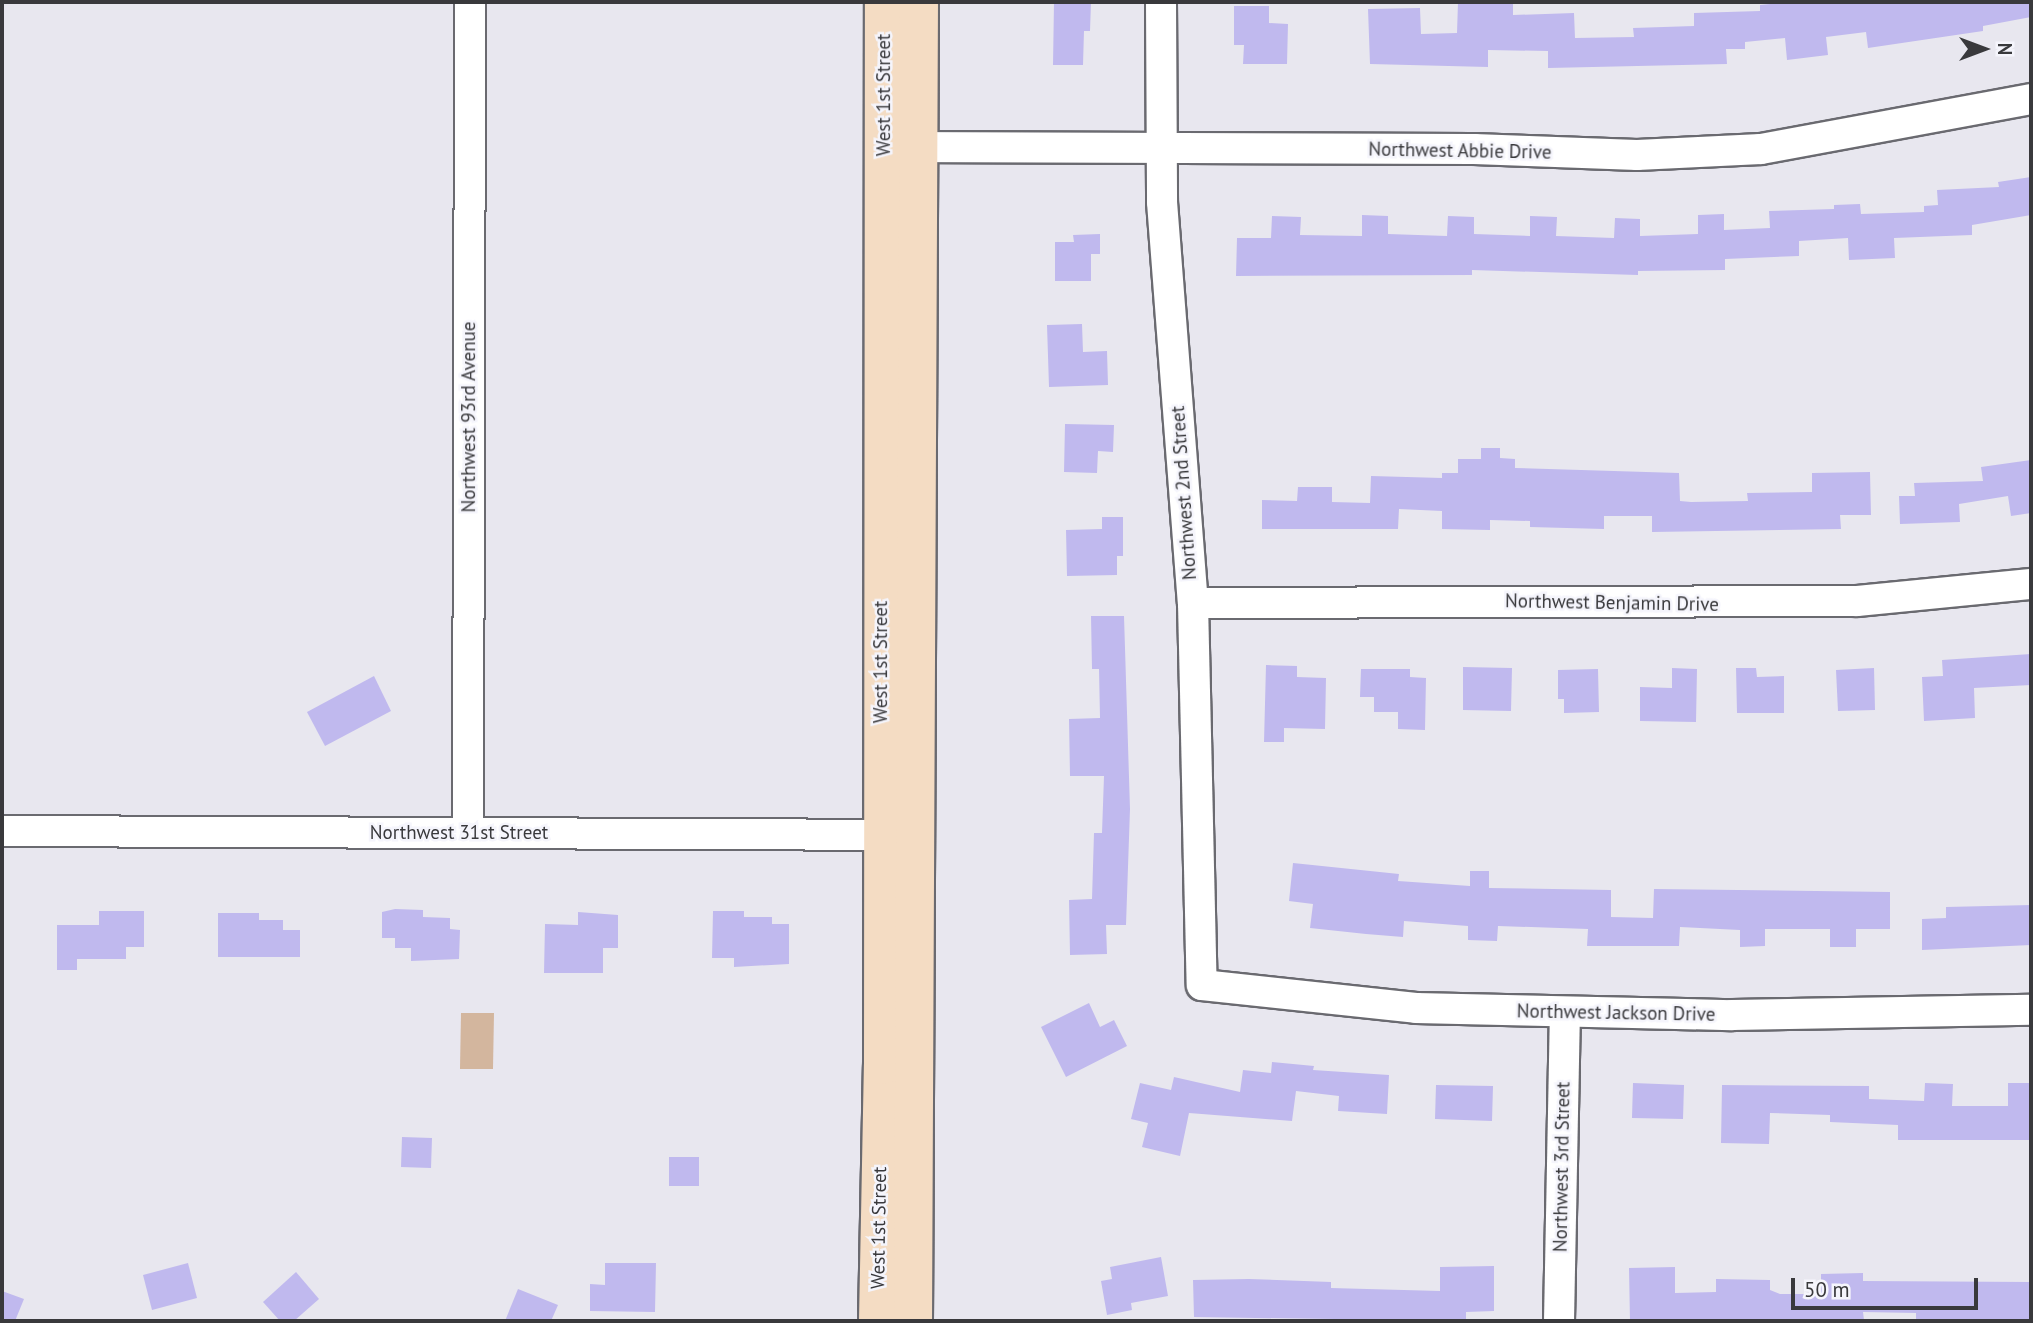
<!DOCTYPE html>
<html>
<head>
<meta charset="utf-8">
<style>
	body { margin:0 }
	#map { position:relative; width:2033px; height:1323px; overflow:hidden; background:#e8e7ef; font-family:"PT Sans",sans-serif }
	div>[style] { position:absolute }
	.green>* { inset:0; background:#d3b69e }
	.building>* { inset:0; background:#c0b9ee }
	.roads { filter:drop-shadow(2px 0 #6a6a70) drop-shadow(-2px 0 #6a6a70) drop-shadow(0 2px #6a6a70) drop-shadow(0 -2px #6a6a70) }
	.minor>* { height:30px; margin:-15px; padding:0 15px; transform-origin:15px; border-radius:15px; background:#fff }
	.secondary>* { height:38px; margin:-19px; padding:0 19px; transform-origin:19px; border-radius:19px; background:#f4dcc3 }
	span { translate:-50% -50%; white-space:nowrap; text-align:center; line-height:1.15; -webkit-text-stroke:5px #f5f5fc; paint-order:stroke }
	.street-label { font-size:19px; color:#39393c }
	.frame { position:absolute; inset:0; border:4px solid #39393c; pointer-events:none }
	.north { position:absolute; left:1949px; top:14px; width:70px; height:70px; -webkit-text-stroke:5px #f5f5fc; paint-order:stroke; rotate:90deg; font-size:19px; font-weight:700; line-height:28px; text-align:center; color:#39393c }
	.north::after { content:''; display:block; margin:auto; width:24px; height:32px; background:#39393c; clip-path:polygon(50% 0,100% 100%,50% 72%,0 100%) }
	.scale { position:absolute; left:1791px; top:1278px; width:187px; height:32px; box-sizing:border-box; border:4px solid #39393c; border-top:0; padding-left:9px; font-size:21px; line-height:24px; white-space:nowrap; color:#39393c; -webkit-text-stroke:5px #f5f5fc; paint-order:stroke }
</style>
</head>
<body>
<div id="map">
	<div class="green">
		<i style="clip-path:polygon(461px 1013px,494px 1013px,493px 1069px,460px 1069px)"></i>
	</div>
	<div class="building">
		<i style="clip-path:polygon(1054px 2px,1091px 2px,1090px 31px,1084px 31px,1083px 65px,1053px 65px)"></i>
		<i style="clip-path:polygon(1458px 2px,1513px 2px,1513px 15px,1574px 13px,1575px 38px,1634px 37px,1633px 28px,1694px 26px,1694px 13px,1760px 11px,1760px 5px,1789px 2px,2031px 2px,2031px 17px,1983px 26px,1983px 31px,1868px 48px,1866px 32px,1826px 37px,1828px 55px,1787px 60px,1785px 38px,1745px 42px,1745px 49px,1726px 49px,1727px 64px,1548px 68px,1548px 51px,1488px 50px,1488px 67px,1370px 64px,1368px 9px,1420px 8px,1421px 34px,1457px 33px)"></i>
		<i style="clip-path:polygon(1234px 6px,1269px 6px,1269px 23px,1288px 24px,1287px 64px,1243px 64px,1244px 45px,1234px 45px)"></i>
		<i style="clip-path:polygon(2031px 177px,2031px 215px,1972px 225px,1972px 235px,1894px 238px,1895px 258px,1849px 260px,1848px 238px,1799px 241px,1799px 256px,1725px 259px,1725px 270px,1638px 271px,1638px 275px,1472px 270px,1472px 275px,1236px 276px,1237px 238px,1271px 238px,1272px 216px,1301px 217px,1300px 235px,1362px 236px,1362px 215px,1388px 216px,1388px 234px,1447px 236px,1448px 216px,1474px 217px,1474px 234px,1530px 236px,1530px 216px,1557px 217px,1556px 236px,1614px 238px,1615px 218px,1640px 219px,1640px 236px,1698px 234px,1698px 215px,1724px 214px,1724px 230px,1770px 228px,1769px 211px,1834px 209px,1834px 205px,1860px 204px,1861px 214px,1924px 212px,1924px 206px,1938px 205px,1937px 190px,1999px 187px,1998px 182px)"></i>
		<i style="clip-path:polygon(1100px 234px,1100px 254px,1091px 254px,1091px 281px,1055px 281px,1055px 242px,1074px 242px,1073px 235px)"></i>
		<i style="clip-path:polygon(1082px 324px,1083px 352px,1107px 351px,1108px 385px,1049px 387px,1047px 325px)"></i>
		<i style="clip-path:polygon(1065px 424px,1114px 425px,1113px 452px,1098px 451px,1097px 473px,1064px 472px)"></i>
		<i style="clip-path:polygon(1481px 448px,1500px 448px,1500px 458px,1515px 459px,1515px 468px,1679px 473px,1680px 501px,1691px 502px,1748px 501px,1747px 493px,1812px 492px,1812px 473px,1870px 472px,1871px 515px,1840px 515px,1841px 529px,1652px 532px,1652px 516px,1604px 516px,1604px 529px,1530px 527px,1530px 521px,1490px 520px,1490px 530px,1442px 529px,1442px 511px,1399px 509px,1398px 529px,1262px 529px,1262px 500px,1297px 501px,1298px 487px,1332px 487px,1332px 502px,1370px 503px,1371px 476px,1442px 478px,1442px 473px,1458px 473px,1458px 459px,1481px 459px)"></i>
		<i style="clip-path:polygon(2031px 460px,2031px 513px,2011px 516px,2008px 496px,1959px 504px,1960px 522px,1900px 524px,1899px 496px,1915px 496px,1914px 483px,1983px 481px,1981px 467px)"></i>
		<i style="clip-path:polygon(1102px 517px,1123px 517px,1123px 556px,1117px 556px,1117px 575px,1067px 576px,1066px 530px,1102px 529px)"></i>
		<i style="clip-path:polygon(1091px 616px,1124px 616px,1130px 809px,1126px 925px,1106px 925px,1107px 954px,1070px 955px,1069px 900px,1092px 899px,1094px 833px,1102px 833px,1104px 776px,1070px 776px,1069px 719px,1100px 718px,1099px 669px,1092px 669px)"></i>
		<i style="clip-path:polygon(2031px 654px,2031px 685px,1974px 688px,1975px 718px,1924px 721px,1922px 677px,1943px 676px,1942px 660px)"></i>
		<i style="clip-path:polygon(1266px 665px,1297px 666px,1297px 677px,1326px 678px,1325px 729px,1284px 728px,1284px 742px,1264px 742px)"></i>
		<i style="clip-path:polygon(1463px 667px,1512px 668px,1511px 711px,1463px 710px)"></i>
		<i style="clip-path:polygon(1672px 668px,1697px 669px,1696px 722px,1640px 721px,1640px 687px,1672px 688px)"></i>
		<i style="clip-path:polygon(1736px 668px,1756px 668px,1757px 677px,1784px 676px,1784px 713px,1737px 713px)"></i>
		<i style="clip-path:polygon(1874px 668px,1875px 710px,1838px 711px,1836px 670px)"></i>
		<i style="clip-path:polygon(1361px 669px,1410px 669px,1410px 677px,1426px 678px,1425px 730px,1398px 729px,1398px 712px,1374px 712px,1374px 697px,1360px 697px)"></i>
		<i style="clip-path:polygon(1598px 669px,1599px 712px,1564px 713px,1564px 699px,1558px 699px,1558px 670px)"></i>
		<i style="clip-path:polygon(374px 676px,391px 711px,325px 746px,307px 712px)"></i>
		<i style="clip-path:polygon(1293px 863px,1399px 874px,1398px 881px,1470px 886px,1470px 871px,1489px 871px,1489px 888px,1611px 890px,1611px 917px,1653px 918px,1654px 889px,1890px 892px,1890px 929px,1856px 929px,1856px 947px,1830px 947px,1830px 929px,1765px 929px,1765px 946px,1740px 947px,1740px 930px,1680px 927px,1679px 946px,1587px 946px,1588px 929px,1498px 926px,1497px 941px,1468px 940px,1468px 926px,1404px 921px,1403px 937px,1366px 934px,1310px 928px,1313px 904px,1289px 901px)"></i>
		<i style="clip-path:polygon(2031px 905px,2031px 945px,1922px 950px,1922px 919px,1946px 918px,1946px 907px)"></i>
		<i style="clip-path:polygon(395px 909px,423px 910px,423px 917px,450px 918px,450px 929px,460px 930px,459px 959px,411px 961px,411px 948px,395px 948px,395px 938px,382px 938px,382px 912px)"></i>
		<i style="clip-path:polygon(99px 911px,144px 911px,144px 947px,126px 947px,126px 959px,77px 959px,77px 970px,57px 970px,57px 925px,99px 925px)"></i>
		<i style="clip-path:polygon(713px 911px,744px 911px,744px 917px,772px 917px,772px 924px,789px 924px,789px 964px,734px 967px,734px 958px,712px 958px)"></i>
		<i style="clip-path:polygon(578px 912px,618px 915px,618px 948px,603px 948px,603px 973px,544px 973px,545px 924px,578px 925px)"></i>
		<i style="clip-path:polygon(218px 913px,259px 913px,259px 920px,283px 920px,283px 930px,300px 930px,300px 957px,218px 957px)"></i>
		<i style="clip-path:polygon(1089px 1003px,1100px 1027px,1114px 1020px,1127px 1046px,1066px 1077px,1041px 1027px)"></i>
		<i style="clip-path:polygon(1272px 1062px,1314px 1066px,1313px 1070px,1389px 1075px,1387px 1114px,1338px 1111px,1339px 1096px,1296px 1091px,1292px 1121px,1189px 1113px,1180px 1156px,1142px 1147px,1148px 1123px,1131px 1119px,1140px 1083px,1171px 1090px,1174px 1077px,1240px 1092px,1243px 1070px,1271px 1073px)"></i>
		<i style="clip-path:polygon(1633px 1083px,1684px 1085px,1683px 1119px,1632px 1118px)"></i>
		<i style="clip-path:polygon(1925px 1083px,1953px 1084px,1952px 1106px,2008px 1106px,2008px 1083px,2031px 1083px,2031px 1140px,1898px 1140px,1898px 1125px,1830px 1122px,1830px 1115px,1770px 1113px,1769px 1144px,1721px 1143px,1722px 1085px,1869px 1086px,1869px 1099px,1924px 1101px)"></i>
		<i style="clip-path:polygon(1436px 1085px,1493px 1086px,1492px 1121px,1435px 1119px)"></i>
		<i style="clip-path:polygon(402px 1137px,432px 1138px,431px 1168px,401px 1167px)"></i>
		<i style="clip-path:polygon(669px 1157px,699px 1157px,699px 1186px,669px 1186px)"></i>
		<i style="clip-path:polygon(1161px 1257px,1168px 1296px,1131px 1303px,1132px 1310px,1107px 1315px,1101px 1281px,1112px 1279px,1110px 1267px)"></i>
		<i style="clip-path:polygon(188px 1263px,197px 1298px,152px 1310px,143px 1275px)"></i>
		<i style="clip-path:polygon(605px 1263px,656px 1263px,655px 1312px,590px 1311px,590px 1284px,605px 1285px)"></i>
		<i style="clip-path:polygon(1494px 1266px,1494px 1311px,1466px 1312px,1466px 1321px,1194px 1317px,1193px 1280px,1249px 1279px,1331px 1282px,1331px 1288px,1440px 1291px,1440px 1267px)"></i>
		<i style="clip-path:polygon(1675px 1267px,1675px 1293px,1716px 1292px,1716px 1279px,1770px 1280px,1770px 1290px,1780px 1294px,1821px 1294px,1821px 1274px,1863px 1273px,1863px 1281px,2031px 1282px,2031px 1319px,1916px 1321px,1916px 1313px,1863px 1312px,1864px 1320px,1630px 1321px,1629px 1268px)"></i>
		<i style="clip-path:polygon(296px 1272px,319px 1299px,294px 1321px,280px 1321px,263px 1302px)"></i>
		<i style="clip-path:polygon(518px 1289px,558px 1305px,551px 1321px,505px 1321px)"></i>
		<i style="clip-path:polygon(2px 1291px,24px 1299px,15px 1321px,2px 1321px)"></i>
	</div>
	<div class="roads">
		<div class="minor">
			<i style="left:1161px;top:2px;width:200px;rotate:89.7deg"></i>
			<i style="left:1162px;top:202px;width:402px;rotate:85.6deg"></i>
			<i style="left:1193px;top:603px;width:382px;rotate:88.7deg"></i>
			<i style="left:1202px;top:985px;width:215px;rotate:6.1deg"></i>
			<i style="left:1416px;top:1008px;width:316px;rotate:1.3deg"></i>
			<i style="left:1732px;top:1015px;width:299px;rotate:-1deg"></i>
			<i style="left:898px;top:147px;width:576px;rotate:0.2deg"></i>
			<i style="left:1474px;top:149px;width:163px;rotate:2.1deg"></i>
			<i style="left:1637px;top:155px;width:124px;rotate:-2.8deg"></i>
			<i style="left:1761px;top:149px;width:275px;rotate:-10.5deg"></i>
			<i style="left:1193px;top:603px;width:664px;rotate:-0.17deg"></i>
			<i style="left:1857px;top:601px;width:175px;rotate:-5.6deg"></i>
			<i style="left:2px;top:831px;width:903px;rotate:0.25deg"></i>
			<i style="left:468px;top:832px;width:830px;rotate:-89.86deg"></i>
			<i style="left:1559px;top:1321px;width:309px;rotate:-88.9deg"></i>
		</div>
		<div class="secondary">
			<i style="left:878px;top:1321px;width:256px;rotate:-88.9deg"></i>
			<i style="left:883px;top:1065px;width:1063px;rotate:-89.95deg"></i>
			<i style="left:913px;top:1321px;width:1319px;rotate:-89.74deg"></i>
		</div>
	</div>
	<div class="street-label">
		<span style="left:884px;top:95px;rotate:-90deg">West 1st Street</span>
		<span style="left:1460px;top:151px;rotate:1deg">Northwest Abbie Drive</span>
		<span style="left:469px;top:417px;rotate:-90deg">Northwest 93rd Avenue</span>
		<span style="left:1184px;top:493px;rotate:-94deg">Northwest 2nd Street</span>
		<span style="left:1612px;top:603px;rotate:1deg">Northwest Benjamin Drive</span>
		<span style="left:881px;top:662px;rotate:-90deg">West 1st Street</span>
		<span style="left:459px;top:833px">Northwest 31st Street</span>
		<span style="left:1616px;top:1013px;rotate:1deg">Northwest Jackson Drive</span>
		<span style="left:1562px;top:1167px;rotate:-89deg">Northwest 3rd Street</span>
		<span style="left:879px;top:1228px;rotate:-89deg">West 1st Street</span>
	</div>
	<div class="frame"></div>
	<div class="north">N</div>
	<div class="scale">50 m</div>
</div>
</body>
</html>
